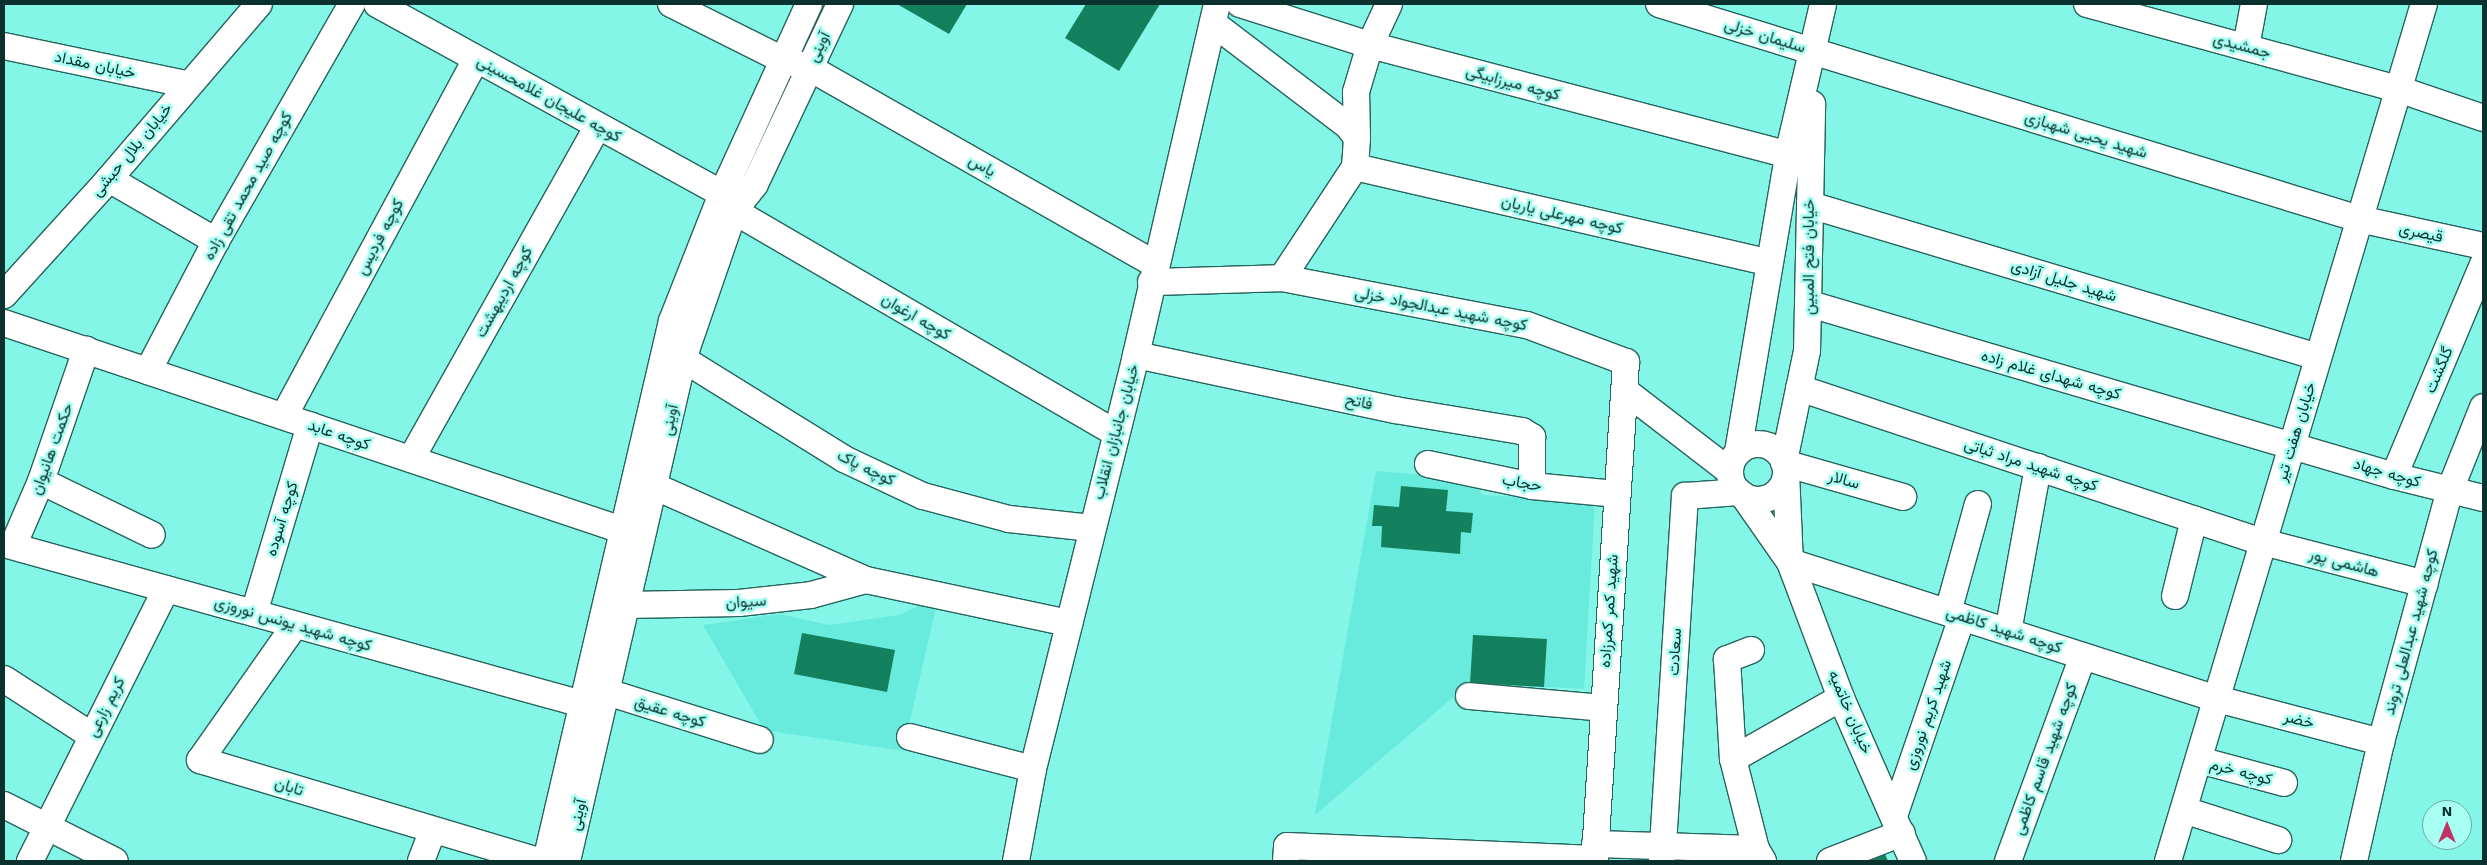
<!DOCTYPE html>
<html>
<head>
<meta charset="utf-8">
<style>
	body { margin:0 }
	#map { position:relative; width:2487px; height:865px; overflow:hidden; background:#83f6e7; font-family:"Work Sans",Vazirmatn,sans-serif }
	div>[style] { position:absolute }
	.built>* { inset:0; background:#68ebdc }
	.building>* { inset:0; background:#14815e }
	.roads { filter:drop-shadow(1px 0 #26645d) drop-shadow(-1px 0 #26645d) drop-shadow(0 1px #26645d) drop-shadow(0 -1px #26645d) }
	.minor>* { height:26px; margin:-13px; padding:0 13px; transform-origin:13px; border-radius:13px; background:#fff }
	.minor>.ring { margin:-13px; padding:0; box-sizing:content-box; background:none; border:26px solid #fff; border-radius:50% }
	span { translate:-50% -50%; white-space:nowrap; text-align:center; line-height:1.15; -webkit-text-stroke:5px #a7fff3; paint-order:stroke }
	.street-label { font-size:16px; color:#0a312d }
	.frame { position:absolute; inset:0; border:5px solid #0a312d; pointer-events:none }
	.north { position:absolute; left:2422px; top:800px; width:50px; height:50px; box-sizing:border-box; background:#a7fff3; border:1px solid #68ada4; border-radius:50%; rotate:0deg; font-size:14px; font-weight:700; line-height:20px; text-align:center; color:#0a312d }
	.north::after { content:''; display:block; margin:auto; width:18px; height:22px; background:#c03263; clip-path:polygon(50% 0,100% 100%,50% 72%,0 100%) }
</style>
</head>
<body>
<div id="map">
	<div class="built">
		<i style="clip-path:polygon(1376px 471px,1475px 479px,1482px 495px,1595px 501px,1584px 689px,1470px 683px,1315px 815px)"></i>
		<i style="clip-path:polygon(925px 602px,937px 603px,903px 751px,764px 730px,703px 625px,780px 614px,829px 625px,900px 615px)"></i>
	</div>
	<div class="building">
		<i style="clip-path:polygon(897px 4px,967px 4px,949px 34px)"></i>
		<i style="clip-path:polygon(1086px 4px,1160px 4px,1119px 71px,1065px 38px)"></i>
		<i style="clip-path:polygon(1401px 486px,1448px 490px,1446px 511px,1473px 513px,1471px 533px,1461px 532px,1460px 554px,1381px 547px,1382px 526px,1372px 526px,1374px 505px,1399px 507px)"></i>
		<i style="clip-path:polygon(802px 633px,895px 650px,887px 692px,794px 674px)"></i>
		<i style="clip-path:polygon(1473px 635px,1547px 639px,1544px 687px,1470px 683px)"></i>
		<i style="clip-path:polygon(1883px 849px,1888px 861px,1852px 861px)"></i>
	</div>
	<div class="roads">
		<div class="minor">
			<i style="left:377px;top:4px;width:394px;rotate:28.8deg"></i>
			<i style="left:722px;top:194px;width:21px;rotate:55deg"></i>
			<i style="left:734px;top:211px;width:442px;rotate:30.2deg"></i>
			<i style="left:671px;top:4px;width:125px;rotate:26.6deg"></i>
			<i style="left:783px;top:60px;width:26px;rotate:16deg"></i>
			<i style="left:808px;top:67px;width:399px;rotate:29.6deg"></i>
			<i style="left:1240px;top:4px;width:136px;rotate:17.5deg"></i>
			<i style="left:1370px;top:45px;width:432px;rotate:14.7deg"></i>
			<i style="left:1659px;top:4px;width:732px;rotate:17.07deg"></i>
			<i style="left:2359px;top:219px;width:127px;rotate:12.3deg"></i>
			<i style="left:2087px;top:4px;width:322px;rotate:15.3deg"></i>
			<i style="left:2398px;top:89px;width:90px;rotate:18.8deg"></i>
			<i style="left:4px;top:46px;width:186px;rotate:11.8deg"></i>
			<i style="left:2246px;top:47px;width:44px;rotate:-79.5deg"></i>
			<i style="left:1357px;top:138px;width:46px;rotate:-91.2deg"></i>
			<i style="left:1356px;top:92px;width:49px;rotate:-73.4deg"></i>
			<i style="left:1370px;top:45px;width:45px;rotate:-65.1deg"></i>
			<i style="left:1355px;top:167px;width:424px;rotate:13deg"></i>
			<i style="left:109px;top:179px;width:124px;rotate:30.1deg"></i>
			<i style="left:1810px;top:205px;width:530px;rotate:16.66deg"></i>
			<i style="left:1282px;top:278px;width:249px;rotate:10.9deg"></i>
			<i style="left:1527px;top:325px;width:106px;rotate:20.5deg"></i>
			<i style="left:1626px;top:362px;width:500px;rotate:93.6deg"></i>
			<i style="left:1151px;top:282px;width:131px;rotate:-1.7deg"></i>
			<i style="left:1282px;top:278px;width:133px;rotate:-56.7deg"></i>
			<i style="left:1355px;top:167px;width:29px;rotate:-86deg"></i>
			<i style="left:1357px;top:138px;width:15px;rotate:-127deg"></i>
			<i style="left:1348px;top:126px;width:170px;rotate:-142.7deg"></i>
			<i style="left:4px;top:295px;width:156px;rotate:-47.8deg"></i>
			<i style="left:109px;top:179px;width:230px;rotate:-49.4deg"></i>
			<i style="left:1810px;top:304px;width:609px;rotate:16.41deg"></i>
			<i style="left:2394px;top:476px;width:92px;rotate:13.9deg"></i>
			<i style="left:4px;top:323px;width:652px;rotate:18.52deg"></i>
			<i style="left:672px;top:348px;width:16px;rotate:45deg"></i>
			<i style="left:683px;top:359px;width:190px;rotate:31.8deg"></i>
			<i style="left:844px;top:459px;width:87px;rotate:25.1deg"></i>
			<i style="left:923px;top:496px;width:89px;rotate:15deg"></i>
			<i style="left:1009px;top:519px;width:83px;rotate:6.2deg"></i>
			<i style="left:1136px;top:355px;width:265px;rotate:12deg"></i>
			<i style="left:1395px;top:410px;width:129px;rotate:9.4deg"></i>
			<i style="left:1522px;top:431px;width:12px;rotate:31deg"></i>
			<i style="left:1532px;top:437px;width:49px;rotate:90deg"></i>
			<i style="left:148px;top:371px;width:147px;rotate:-62.4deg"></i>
			<i style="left:216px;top:241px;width:273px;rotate:-60.2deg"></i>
			<i style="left:1799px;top:388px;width:489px;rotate:18.4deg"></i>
			<i style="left:2263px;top:542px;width:167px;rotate:14.5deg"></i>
			<i style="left:1624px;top:390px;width:133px;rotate:37.6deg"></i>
			<i style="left:284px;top:416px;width:405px;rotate:-61.7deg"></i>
			<i class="ring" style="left:1730px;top:444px;width:30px;height:30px"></i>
			<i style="left:1738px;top:452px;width:301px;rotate:-80.4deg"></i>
			<i style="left:1788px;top:155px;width:155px;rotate:-76.9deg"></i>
			<i style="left:411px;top:459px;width:382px;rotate:-60.7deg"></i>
			<i style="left:1784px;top:461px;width:112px;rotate:-78.2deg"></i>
			<i style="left:1807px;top:351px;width:247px;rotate:-88.8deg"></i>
			<i style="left:1784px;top:463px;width:124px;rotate:15.9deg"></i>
			<i style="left:1428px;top:464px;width:106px;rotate:11.9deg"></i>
			<i style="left:1532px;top:486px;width:84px;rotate:5.4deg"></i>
			<i style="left:1786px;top:472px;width:90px;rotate:87.5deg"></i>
			<i style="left:2394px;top:476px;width:230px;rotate:-67.2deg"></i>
			<i style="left:41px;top:481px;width:123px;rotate:25.9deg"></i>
			<i style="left:1743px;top:495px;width:82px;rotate:55deg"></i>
			<i style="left:1790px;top:562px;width:145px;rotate:69.4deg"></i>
			<i style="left:1841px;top:698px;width:178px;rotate:66.2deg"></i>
			<i style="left:645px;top:500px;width:17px;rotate:-50deg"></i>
			<i style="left:656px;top:487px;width:230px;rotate:23.9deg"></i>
			<i style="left:866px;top:580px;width:208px;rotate:12deg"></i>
			<i style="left:4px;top:544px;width:600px;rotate:15.47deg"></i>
			<i style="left:582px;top:704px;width:28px;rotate:-26deg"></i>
			<i style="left:607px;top:692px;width:160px;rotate:17.4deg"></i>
			<i style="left:13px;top:546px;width:71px;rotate:-66.7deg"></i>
			<i style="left:41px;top:481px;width:139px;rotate:-71deg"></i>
			<i style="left:1790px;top:562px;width:448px;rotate:17.8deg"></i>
			<i style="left:2217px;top:699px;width:170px;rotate:14.7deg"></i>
			<i style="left:2175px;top:596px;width:79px;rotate:-76.1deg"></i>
			<i style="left:624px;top:605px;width:115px;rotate:-1deg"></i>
			<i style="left:739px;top:603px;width:72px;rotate:-6.3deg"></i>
			<i style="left:811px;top:595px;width:57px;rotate:-15.3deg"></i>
			<i style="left:1948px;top:612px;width:112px;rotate:-74.5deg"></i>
			<i style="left:254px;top:613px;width:196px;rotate:-73.4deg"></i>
			<i style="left:295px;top:625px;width:165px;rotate:125.1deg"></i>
			<i style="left:200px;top:760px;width:353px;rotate:16.6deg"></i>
			<i style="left:2008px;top:632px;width:168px;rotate:-79.7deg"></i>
			<i style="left:1751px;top:650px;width:26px;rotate:159deg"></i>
			<i style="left:1727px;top:659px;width:100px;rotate:86.6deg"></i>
			<i style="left:1733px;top:759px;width:93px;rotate:75.7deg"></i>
			<i style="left:1756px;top:849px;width:14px;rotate:60deg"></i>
			<i style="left:4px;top:679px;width:105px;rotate:32.9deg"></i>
			<i style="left:1469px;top:696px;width:135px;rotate:5.1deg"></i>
			<i style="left:910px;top:737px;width:127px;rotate:14.6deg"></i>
			<i style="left:1733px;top:759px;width:124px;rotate:-29.5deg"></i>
			<i style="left:2199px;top:760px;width:88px;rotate:15.1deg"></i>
			<i style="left:4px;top:805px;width:124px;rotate:26.8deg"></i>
			<i style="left:2184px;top:810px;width:99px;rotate:17.7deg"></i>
			<i style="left:1895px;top:813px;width:207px;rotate:-71.1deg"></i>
			<i style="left:1595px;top:844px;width:161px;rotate:1.8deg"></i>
			<i style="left:30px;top:861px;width:304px;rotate:-63.4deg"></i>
			<i style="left:421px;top:861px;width:33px;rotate:-69deg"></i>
			<i style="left:546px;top:861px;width:555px;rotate:-76.87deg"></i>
			<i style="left:672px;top:321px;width:136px;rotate:-68.5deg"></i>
			<i style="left:722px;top:194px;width:209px;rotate:-65.4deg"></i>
			<i style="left:567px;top:861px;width:515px;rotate:-76.99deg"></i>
			<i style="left:683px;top:359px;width:157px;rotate:-71deg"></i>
			<i style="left:734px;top:211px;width:34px;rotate:-52deg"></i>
			<i style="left:755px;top:184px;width:199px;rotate:-64.7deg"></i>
			<i style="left:1016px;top:861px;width:94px;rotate:-79.5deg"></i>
			<i style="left:1033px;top:769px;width:427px;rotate:-76deg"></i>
			<i style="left:1136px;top:355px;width:360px;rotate:-77deg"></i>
			<i style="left:1286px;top:861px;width:15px;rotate:-86deg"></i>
			<i style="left:1287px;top:846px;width:308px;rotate:2.4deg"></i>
			<i style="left:1662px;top:861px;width:366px;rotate:-86.4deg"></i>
			<i style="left:1685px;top:496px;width:54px;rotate:-4.2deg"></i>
			<i style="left:1830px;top:861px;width:77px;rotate:-21.3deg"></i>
			<i style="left:2008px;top:861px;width:218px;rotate:-69.9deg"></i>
			<i style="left:2168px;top:861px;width:894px;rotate:-73.37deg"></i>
			<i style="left:2354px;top:861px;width:122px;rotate:-77.2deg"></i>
			<i style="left:2381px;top:742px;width:261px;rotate:-74.7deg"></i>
			<i style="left:2450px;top:490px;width:89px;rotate:-68.3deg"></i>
		</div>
	</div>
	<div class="street-label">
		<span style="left:1765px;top:36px;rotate:17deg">سلیمان خزلی</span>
		<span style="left:2242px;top:46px;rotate:15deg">جمشیدی</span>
		<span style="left:819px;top:47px;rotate:-63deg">آوینی</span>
		<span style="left:95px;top:65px;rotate:12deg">خیابان مقداد</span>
		<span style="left:1513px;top:83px;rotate:15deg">کوچه میرزابیگی</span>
		<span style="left:549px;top:99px;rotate:29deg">کوچه علیجان غلامحسینی</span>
		<span style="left:2086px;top:135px;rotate:17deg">شهید یحیی شهبازی</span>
		<span style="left:132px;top:150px;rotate:-50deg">خیابان بلال حبشی</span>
		<span style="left:982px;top:166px;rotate:30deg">یاس</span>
		<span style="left:248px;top:186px;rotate:-61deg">کوچه صید محمد تقی زاده</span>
		<span style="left:1562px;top:215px;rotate:13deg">کوچه مهرعلی یاریان</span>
		<span style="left:2421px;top:233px;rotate:12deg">قیصری</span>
		<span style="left:380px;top:237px;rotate:-62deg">کوچه فردیس</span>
		<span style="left:1809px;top:257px;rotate:-90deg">خیابان فتح المبین</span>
		<span style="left:2064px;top:281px;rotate:17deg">شهید جلیل آزادی</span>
		<span style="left:504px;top:292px;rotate:-61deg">کوچه اردیبهشت</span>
		<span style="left:1441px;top:309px;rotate:11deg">کوچه شهید عبدالجواد خزلی</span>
		<span style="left:916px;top:317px;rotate:30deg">کوچه ارغوان</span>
		<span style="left:2439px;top:370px;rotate:-67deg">گلگشت</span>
		<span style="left:2051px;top:375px;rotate:16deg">کوچه شهدای غلام زاده</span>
		<span style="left:1359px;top:402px;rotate:12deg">فاتح</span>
		<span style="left:670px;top:420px;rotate:-78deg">آوینی</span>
		<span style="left:1116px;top:432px;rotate:-75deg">خیابان جانبازان انقلاب</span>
		<span style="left:2296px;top:432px;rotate:-73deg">خیابان هفت تیر</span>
		<span style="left:339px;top:435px;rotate:19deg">کوچه عابد</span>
		<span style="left:52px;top:449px;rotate:-70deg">حکمت هانیوان</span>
		<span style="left:2031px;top:465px;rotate:18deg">کوچه شهید مراد ثباتی</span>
		<span style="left:866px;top:468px;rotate:26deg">کوچه پاک</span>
		<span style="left:2387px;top:473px;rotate:16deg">کوچه جهاد</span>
		<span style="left:1844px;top:480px;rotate:16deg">سالار</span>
		<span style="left:1522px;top:483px;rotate:10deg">حجاب</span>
		<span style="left:282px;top:519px;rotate:-73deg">کوچه آسوده</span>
		<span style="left:2344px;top:563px;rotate:15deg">هاشمی پور</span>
		<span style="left:746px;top:602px;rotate:-4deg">سیوان</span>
		<span style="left:1609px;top:611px;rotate:-86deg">شهید کمر کمرزاده</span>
		<span style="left:293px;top:624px;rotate:16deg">کوچه شهید یونس نوروزی</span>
		<span style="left:2004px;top:630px;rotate:18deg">کوچه شهید کاظمی</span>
		<span style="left:2411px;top:632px;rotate:-75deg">کوچه شهید عبدالعلی تروند</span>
		<span style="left:1675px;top:652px;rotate:-87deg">سعادت</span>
		<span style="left:106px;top:707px;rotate:-63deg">کریم زارعی</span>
		<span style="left:670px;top:712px;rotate:17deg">کوچه عقیق</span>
		<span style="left:1850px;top:712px;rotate:67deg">خیابان خاتمیه</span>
		<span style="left:1928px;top:715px;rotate:-71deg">شهید کریم نوروزی</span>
		<span style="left:2299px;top:720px;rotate:14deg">خضر</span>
		<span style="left:2045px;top:759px;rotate:-70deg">کوچه شهید قاسم کاظمی</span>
		<span style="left:2241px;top:772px;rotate:15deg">کوچه خرم</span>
		<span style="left:289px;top:787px;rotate:17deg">تابان</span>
		<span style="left:578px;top:815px;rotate:-77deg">آوینی</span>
	</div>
	<div class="frame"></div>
	<div class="north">N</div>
</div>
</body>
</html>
